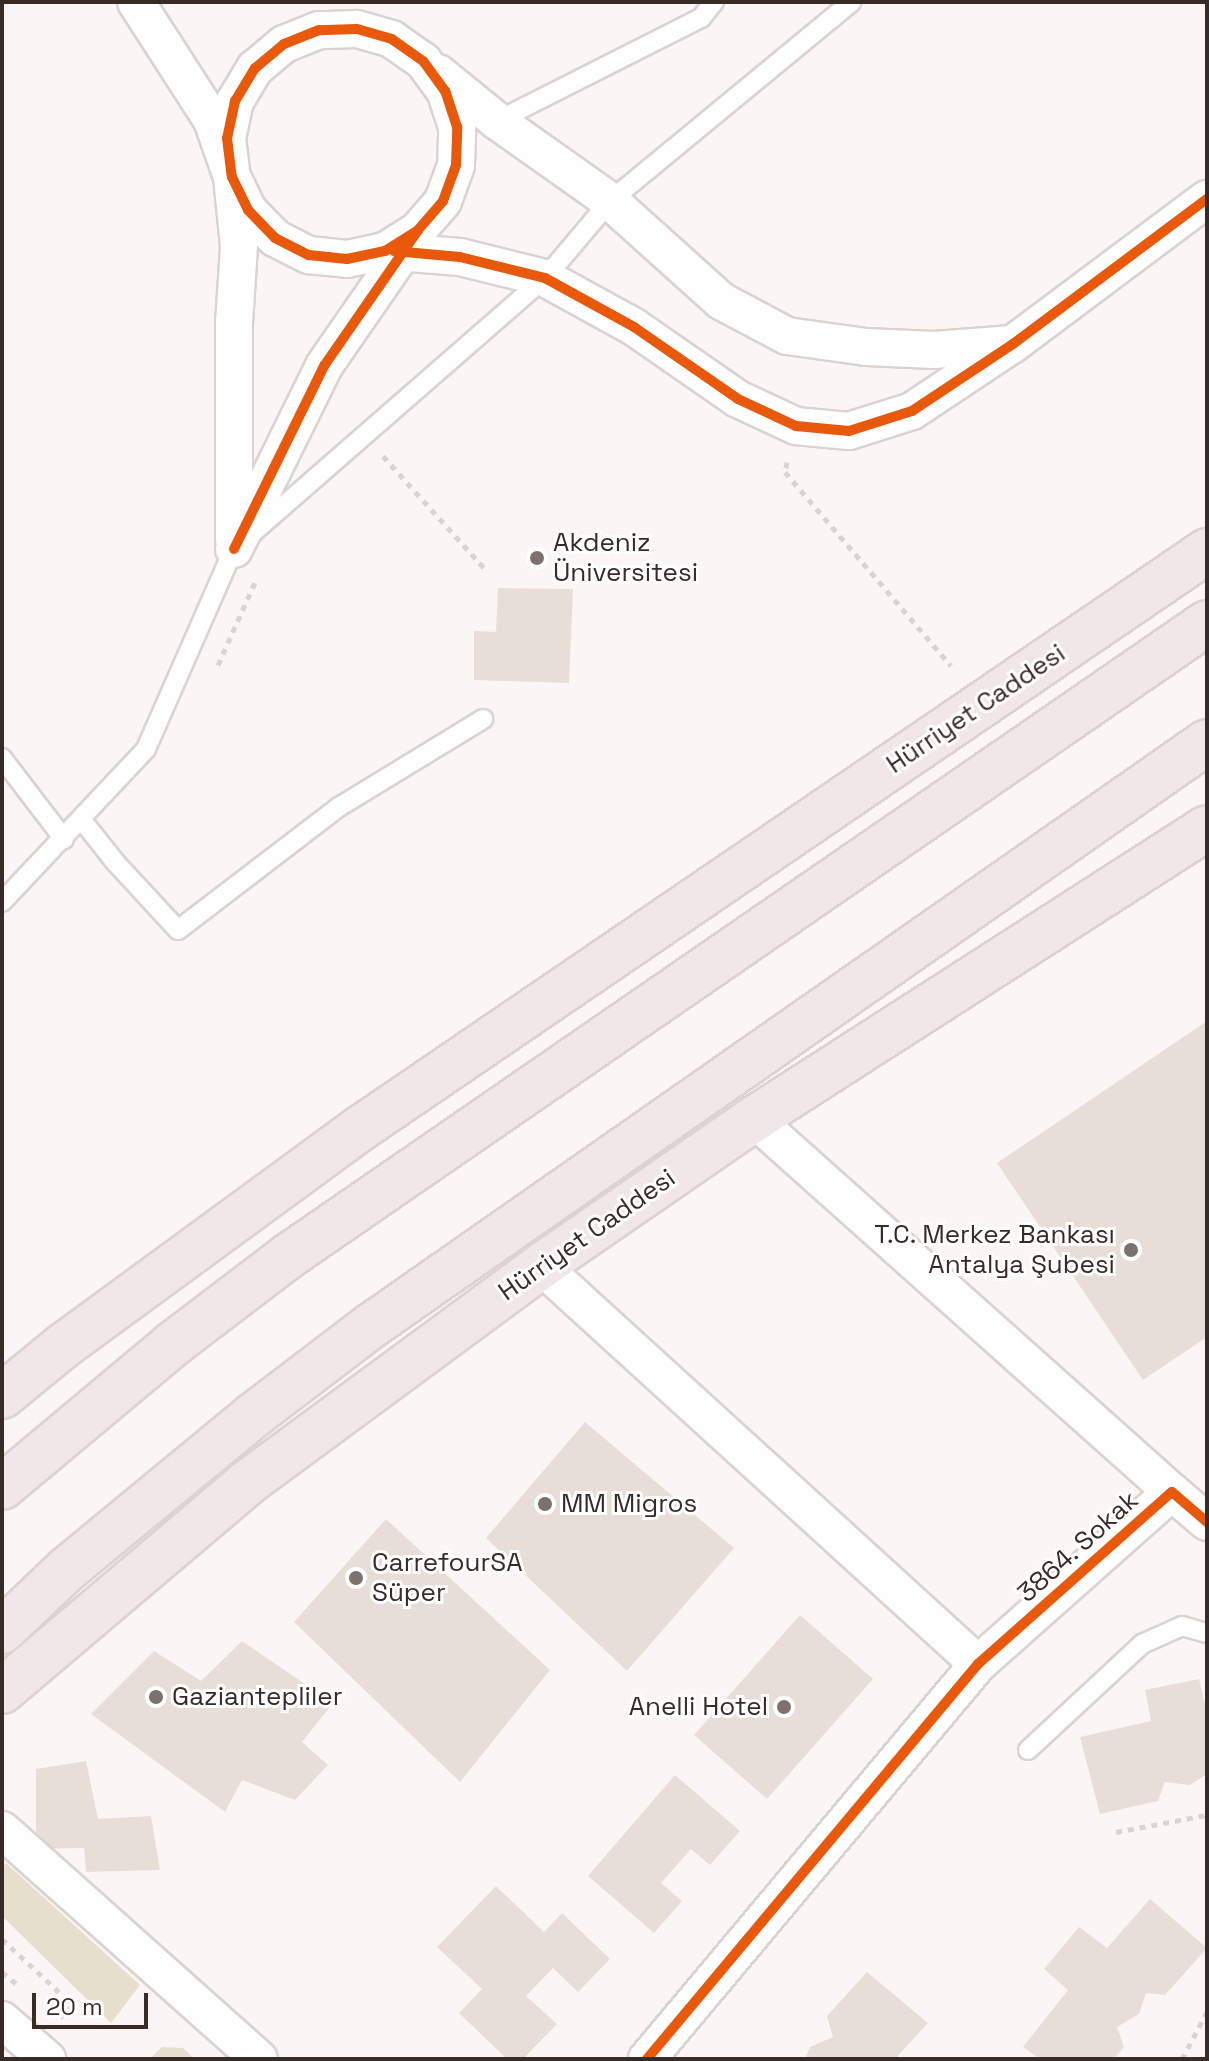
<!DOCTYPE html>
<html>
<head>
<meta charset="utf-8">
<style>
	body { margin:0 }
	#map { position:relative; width:1209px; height:2061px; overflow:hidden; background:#fbf6f5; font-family:"Space Grotesk",sans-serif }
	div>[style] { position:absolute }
	.green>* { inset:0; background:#e7dfcd }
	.building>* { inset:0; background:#e7ded8 }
	.path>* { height:5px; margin-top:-2.5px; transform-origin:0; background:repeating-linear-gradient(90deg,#d8d4d4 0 6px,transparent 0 12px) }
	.roads { filter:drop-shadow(2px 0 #dcd3d1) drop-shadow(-2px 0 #dcd3d1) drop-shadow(0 2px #dcd3d1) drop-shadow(0 -2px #dcd3d1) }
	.service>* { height:18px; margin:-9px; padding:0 9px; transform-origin:9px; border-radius:9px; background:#fefefe }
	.minor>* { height:36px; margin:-18px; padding:0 18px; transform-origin:18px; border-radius:18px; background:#fefefe }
	.trunk>* { height:44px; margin:-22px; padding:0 22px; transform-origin:22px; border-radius:22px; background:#f1e6e8 }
	.cycleway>* { height:10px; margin:-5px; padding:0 5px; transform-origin:5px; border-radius:5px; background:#e8590c }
	.dots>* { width:22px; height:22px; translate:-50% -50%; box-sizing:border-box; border:4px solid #fff; border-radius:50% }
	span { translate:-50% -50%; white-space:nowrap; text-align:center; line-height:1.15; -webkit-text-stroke:6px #fff; paint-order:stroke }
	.poi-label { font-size:26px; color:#382a26 }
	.left { translate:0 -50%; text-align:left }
	.right { translate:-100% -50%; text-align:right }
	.street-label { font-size:26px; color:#382a26 }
	.frame { position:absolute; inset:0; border:4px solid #382a26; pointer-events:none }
	.scale { position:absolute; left:32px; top:1993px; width:116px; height:36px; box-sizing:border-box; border:4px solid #382a26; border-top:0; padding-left:10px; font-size:24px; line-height:28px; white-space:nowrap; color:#382a26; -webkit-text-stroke:6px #fff; paint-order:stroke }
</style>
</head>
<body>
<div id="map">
	<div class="green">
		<i style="clip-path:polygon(6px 1863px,140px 1985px,111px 2023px,2px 1916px,2px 1868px)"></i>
		<i style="clip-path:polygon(162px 2047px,183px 2048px,195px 2059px,149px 2059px)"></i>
	</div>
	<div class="building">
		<i style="clip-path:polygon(498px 588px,573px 589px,569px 683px,474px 680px,474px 631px,496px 632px)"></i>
		<i style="clip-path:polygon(1207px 1021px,1207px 1337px,1143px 1380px,997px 1163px)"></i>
		<i style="clip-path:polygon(585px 1422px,734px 1548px,627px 1671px,486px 1538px)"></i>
		<i style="clip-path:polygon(386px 1519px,550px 1670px,460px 1782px,294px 1622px)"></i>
		<i style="clip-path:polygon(800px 1615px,873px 1679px,767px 1799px,694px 1735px)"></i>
		<i style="clip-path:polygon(242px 1641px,333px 1703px,302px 1742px,328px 1765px,295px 1800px,242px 1780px,225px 1812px,91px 1714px,154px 1651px,201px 1681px)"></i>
		<i style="clip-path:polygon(1199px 1679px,1207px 1713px,1207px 1774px,1190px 1785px,1165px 1782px,1158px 1801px,1100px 1814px,1080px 1737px,1151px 1721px,1145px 1690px)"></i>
		<i style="clip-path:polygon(86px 1761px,98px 1819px,151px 1816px,160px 1870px,86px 1872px,84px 1848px,36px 1849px,36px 1769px)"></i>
		<i style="clip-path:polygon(675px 1775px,740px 1831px,710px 1865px,691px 1849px,661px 1883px,682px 1901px,654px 1933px,588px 1876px)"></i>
		<i style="clip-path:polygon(496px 1886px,544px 1932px,562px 1913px,610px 1959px,578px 1992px,553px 1968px,526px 1996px,557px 2024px,523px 2059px,507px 2059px,459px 2013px,482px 1989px,437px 1947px)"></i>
		<i style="clip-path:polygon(1150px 1899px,1207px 1948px,1165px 1995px,1146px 1993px,1139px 2014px,1117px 2027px,1124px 2047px,1114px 2059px,1040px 2059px,1023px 2047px,1068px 1990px,1044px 1969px,1079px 1927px,1107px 1948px)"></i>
		<i style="clip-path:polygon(867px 1972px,928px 2023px,895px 2059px,805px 2059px,810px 2047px,833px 2037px,827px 2016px)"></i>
	</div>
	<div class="path">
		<i style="left:383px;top:456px;width:155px;rotate:47.9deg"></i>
		<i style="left:787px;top:462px;width:10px;rotate:101deg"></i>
		<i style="left:785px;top:472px;width:255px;rotate:49.4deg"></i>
		<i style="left:218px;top:665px;width:93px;rotate:-65.9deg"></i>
		<i style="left:1116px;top:1832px;width:93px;rotate:-10.6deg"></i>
		<i style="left:2px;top:1939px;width:97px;rotate:42.9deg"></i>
		<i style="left:73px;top:2005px;width:21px;rotate:137deg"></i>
		<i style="left:2px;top:1972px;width:19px;rotate:39deg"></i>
		<i style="left:1182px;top:2059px;width:53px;rotate:-62deg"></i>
	</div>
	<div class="roads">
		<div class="service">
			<i style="left:497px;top:121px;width:229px;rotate:-26.8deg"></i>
			<i style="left:701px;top:18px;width:21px;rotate:-51deg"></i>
			<i style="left:2px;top:758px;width:102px;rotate:52.6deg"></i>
			<i style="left:81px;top:819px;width:56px;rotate:51.5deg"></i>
			<i style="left:116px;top:863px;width:91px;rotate:47.2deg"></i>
			<i style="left:178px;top:930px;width:203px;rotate:-37.4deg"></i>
			<i style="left:339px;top:807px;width:169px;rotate:-31.4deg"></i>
			<i style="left:2px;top:902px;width:210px;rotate:-46.7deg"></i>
			<i style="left:146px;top:749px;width:219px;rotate:-66.3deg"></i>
			<i style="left:234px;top:549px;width:413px;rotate:-41.1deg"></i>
			<i style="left:545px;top:278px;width:101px;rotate:-49.8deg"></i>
			<i style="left:610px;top:201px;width:313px;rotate:-39.5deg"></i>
			<i style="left:1028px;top:1750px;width:156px;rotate:-42.9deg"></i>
			<i style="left:1142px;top:1644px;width:44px;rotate:-24.2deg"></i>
			<i style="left:1182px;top:1626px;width:26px;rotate:16deg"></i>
		</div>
		<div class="minor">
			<i style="left:136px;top:2px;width:140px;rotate:57.2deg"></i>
			<i style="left:212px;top:120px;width:60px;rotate:70.7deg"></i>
			<i style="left:232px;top:177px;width:69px;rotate:84.2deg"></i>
			<i style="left:239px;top:246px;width:77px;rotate:93.7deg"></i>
			<i style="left:234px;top:323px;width:216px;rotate:90deg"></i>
			<i style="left:438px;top:73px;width:76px;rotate:39.1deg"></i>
			<i style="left:497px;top:121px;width:138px;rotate:35.3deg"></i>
			<i style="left:610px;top:201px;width:149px;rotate:42deg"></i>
			<i style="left:721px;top:301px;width:75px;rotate:27.9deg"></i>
			<i style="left:787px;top:336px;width:80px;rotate:7.9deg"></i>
			<i style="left:866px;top:347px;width:68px;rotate:2.5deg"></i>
			<i style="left:934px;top:350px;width:78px;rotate:-4.4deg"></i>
			<i style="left:385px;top:251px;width:75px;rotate:4.6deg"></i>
			<i style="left:460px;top:257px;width:88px;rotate:13.9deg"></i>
			<i style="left:545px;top:278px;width:102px;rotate:28.8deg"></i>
			<i style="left:634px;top:327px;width:126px;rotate:34.7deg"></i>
			<i style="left:738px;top:399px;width:64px;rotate:25deg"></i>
			<i style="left:796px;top:426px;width:53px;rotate:5.4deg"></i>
			<i style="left:849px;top:431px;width:66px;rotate:-17.6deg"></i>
			<i style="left:912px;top:411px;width:121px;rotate:-33.6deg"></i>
			<i style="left:1013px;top:344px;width:242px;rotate:-36.8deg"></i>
			<i style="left:234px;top:549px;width:204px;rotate:-63.8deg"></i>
			<i style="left:324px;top:366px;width:165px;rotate:-55.3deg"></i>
			<i style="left:418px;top:230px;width:38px;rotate:-49deg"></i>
			<i style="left:443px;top:201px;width:38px;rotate:-70deg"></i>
			<i style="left:456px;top:165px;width:38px;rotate:-88deg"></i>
			<i style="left:457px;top:127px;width:38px;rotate:-108deg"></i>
			<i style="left:445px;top:91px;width:37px;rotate:-126deg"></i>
			<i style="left:423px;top:61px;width:38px;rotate:-145deg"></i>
			<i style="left:392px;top:39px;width:37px;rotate:-164deg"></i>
			<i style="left:356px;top:29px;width:37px;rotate:178deg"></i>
			<i style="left:319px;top:30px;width:38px;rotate:158deg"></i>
			<i style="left:284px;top:44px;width:38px;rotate:140deg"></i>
			<i style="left:255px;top:68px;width:39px;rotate:121deg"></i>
			<i style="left:235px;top:101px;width:38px;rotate:102deg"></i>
			<i style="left:227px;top:138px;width:39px;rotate:83deg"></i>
			<i style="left:232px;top:177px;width:37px;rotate:64deg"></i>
			<i style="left:248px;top:210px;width:39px;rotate:46deg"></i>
			<i style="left:275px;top:238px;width:38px;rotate:27deg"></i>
			<i style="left:309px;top:255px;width:38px;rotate:6deg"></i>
			<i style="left:347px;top:259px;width:39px;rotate:-12deg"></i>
			<i style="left:385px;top:251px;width:39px;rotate:-32deg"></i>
			<i style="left:754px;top:1119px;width:560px;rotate:41.74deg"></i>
			<i style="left:541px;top:1266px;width:591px;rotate:42.33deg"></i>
			<i style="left:2px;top:1830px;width:344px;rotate:41.7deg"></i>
			<i style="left:2px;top:2020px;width:60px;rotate:40.9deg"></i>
			<i style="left:647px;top:2059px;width:515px;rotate:-50.04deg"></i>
			<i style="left:978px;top:1664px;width:259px;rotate:-41.6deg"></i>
			<i style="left:1172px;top:1492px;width:46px;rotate:40.6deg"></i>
		</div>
		<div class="trunk">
			<i style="left:2px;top:1396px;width:79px;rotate:-39.3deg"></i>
			<i style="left:63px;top:1346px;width:366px;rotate:-36.2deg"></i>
			<i style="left:358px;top:1130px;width:1028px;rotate:-34.29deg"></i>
			<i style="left:2px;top:1487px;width:223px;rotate:-39.9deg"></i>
			<i style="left:173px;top:1344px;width:143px;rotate:-37.3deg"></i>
			<i style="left:287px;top:1257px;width:1117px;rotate:-34.57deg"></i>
			<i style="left:2px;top:1631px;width:88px;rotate:-43.6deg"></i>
			<i style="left:66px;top:1570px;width:244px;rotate:-39.5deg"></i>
			<i style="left:254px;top:1415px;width:143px;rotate:-37.3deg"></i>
			<i style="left:368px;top:1328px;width:1023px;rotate:-34.93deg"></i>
			<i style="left:2px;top:1691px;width:321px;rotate:-40.3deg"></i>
			<i style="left:247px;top:1483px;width:365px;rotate:-36.4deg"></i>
			<i style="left:541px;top:1266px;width:259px;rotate:-34.6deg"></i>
			<i style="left:754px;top:1119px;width:538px;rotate:-32.72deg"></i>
		</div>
	</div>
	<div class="cycleway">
		<i style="left:394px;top:251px;width:66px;rotate:5.2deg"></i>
		<i style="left:460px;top:257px;width:88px;rotate:13.9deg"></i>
		<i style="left:545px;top:278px;width:102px;rotate:28.8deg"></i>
		<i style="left:634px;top:327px;width:126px;rotate:34.7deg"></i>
		<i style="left:738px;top:399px;width:64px;rotate:25deg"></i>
		<i style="left:796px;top:426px;width:53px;rotate:5.4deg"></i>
		<i style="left:849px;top:431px;width:66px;rotate:-17.6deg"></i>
		<i style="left:912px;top:411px;width:121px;rotate:-33.6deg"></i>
		<i style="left:1013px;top:344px;width:242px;rotate:-36.8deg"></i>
		<i style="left:234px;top:549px;width:204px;rotate:-63.8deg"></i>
		<i style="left:324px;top:366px;width:165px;rotate:-55.3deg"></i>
		<i style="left:418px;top:230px;width:38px;rotate:-49deg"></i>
		<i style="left:443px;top:201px;width:38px;rotate:-70deg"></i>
		<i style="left:456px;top:165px;width:38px;rotate:-88deg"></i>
		<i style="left:457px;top:127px;width:38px;rotate:-108deg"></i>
		<i style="left:445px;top:91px;width:37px;rotate:-126deg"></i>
		<i style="left:423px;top:61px;width:38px;rotate:-145deg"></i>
		<i style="left:392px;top:39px;width:37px;rotate:-164deg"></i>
		<i style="left:356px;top:29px;width:37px;rotate:178deg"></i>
		<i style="left:319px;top:30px;width:38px;rotate:158deg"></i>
		<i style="left:284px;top:44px;width:38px;rotate:140deg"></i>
		<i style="left:255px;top:68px;width:39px;rotate:121deg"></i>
		<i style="left:235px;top:101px;width:38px;rotate:102deg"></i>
		<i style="left:227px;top:138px;width:39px;rotate:83deg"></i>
		<i style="left:232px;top:177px;width:37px;rotate:64deg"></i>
		<i style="left:248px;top:210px;width:39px;rotate:46deg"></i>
		<i style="left:275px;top:238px;width:38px;rotate:27deg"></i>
		<i style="left:309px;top:255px;width:38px;rotate:6deg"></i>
		<i style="left:347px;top:259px;width:39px;rotate:-12deg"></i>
		<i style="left:385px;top:251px;width:39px;rotate:-32deg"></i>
		<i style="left:647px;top:2059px;width:515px;rotate:-50.04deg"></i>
		<i style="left:978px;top:1664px;width:259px;rotate:-41.6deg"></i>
		<i style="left:1172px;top:1492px;width:46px;rotate:40.6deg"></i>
	</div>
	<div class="dots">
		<i style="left:537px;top:558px;background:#7c716e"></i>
		<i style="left:1131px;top:1250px;background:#7c716e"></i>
		<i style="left:545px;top:1504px;background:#7c716e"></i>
		<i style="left:356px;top:1578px;background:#7c716e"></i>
		<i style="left:156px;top:1697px;background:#7c716e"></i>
		<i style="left:784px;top:1707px;background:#7c716e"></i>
	</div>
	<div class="poi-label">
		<span class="left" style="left:553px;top:558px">Akdeniz<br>Üniversitesi</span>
		<span class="right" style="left:1115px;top:1250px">T.C. Merkez Bankası<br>Antalya Şubesi</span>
		<span class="left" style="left:561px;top:1504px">MM Migros</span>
		<span class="left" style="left:372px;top:1578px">CarrefourSA<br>Süper</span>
		<span class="left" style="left:172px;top:1697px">Gaziantepliler</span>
		<span class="right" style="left:768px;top:1707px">Anelli Hotel</span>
	</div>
	<div class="street-label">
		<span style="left:976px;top:709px;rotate:-34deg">Hürriyet Caddesi</span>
		<span style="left:587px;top:1235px;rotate:-35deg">Hürriyet Caddesi</span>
		<span style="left:1078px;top:1547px;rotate:-42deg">3864. Sokak</span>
	</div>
	<div class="frame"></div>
	<div class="scale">20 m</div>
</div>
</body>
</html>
